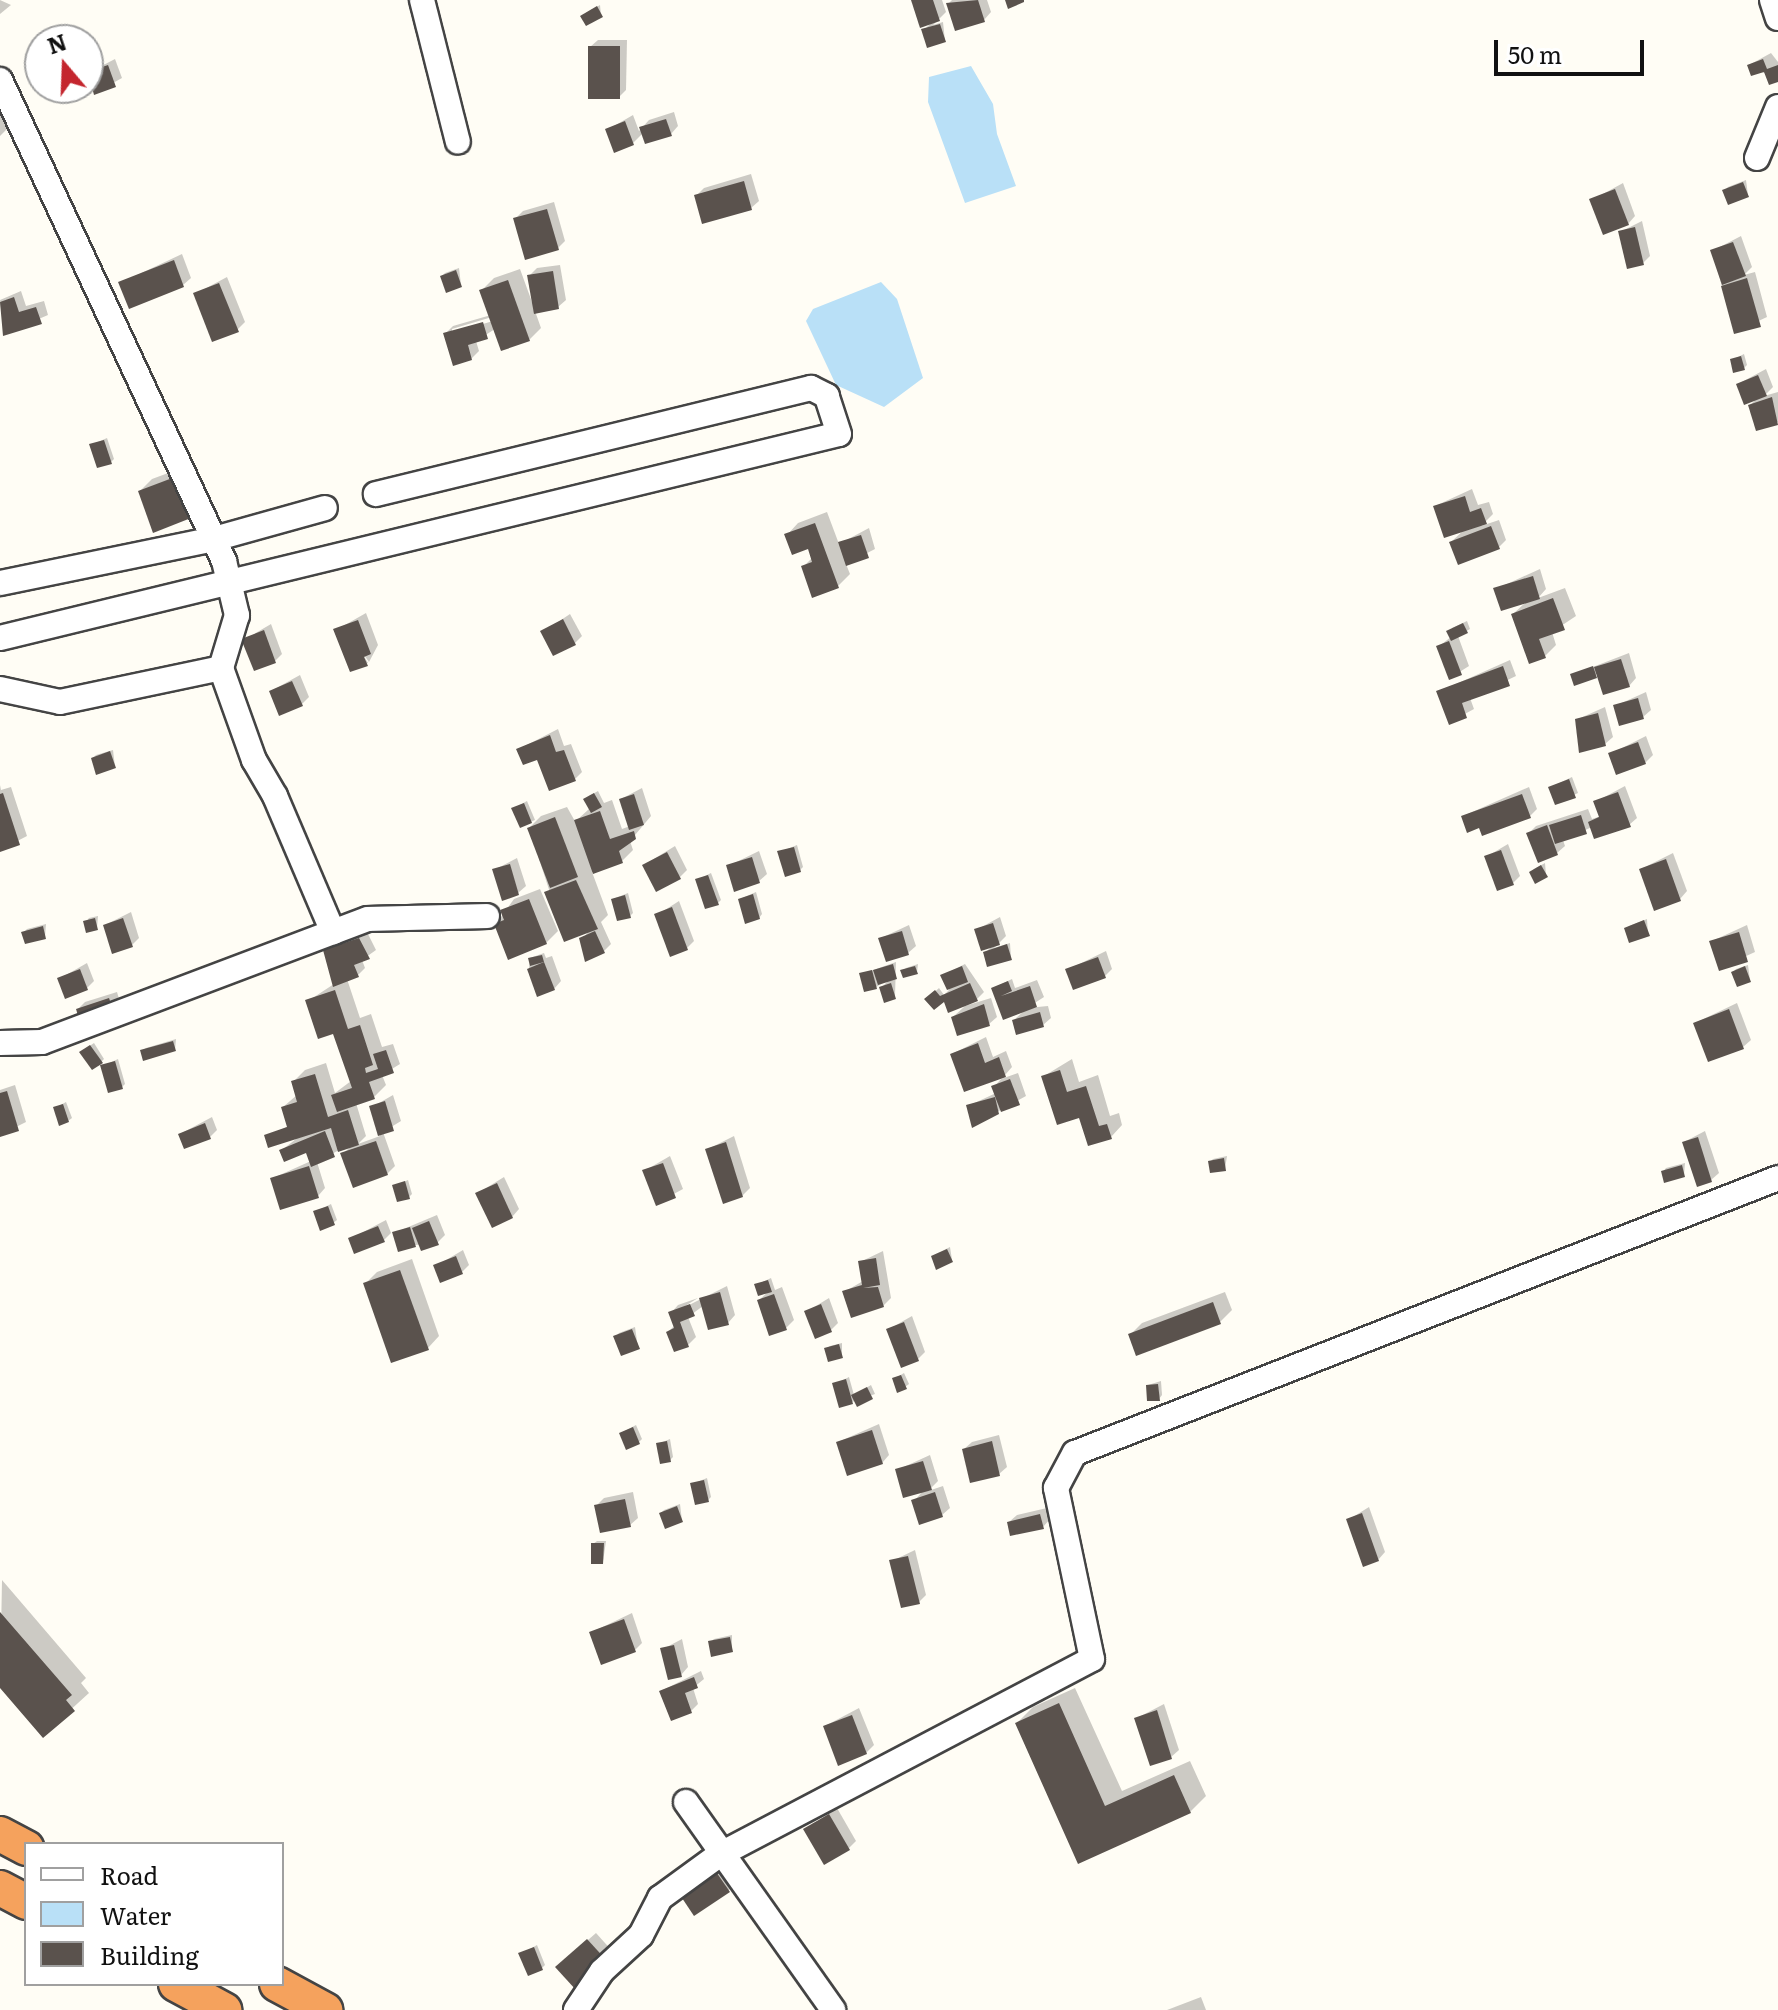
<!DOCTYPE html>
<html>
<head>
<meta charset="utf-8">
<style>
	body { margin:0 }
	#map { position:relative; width:1778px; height:2010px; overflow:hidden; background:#fffdf5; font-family:Literata,serif }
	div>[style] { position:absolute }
	.water>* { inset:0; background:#b9e0f7 }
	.shadow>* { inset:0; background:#0003 }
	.building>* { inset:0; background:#5a524d }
	.roads { filter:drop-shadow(2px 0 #444) drop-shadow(-2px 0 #444) drop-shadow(0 2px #444) drop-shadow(0 -2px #444) }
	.minor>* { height:24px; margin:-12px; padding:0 12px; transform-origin:12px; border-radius:12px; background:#fff }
	.highway>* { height:34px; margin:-17px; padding:0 17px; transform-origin:17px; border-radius:17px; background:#f5a25d }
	span { translate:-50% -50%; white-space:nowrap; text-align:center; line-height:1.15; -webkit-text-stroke:8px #fff; paint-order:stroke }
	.legend { position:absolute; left:24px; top:1842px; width:260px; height:144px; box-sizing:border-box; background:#fff; border:2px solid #a0a0a0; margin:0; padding:10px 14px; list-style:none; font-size:24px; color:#111 }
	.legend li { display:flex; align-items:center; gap:16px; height:40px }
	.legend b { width:40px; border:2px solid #a0a0a0 }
	.north { position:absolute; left:24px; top:24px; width:80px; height:80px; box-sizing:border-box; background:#fff; border:2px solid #a0a0a0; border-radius:50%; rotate:341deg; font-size:22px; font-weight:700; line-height:32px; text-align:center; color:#111 }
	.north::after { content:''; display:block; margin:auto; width:28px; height:36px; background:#c4262e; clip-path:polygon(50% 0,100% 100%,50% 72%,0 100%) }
	.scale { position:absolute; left:1494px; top:40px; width:150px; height:36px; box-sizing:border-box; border:4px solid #111; border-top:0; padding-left:10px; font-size:24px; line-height:28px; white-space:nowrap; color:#111; -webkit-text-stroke:6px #fff; paint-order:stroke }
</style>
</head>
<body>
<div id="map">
	<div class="water">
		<i style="clip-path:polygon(971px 66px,993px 104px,997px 134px,1016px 186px,965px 203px,928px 102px,929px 77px)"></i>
		<i style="clip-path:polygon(881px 282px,897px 299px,923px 378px,884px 407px,836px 385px,806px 321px,813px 309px)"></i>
	</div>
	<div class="shadow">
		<i style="clip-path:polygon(0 0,11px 5px,0 14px)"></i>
		<i style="clip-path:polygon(913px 0,942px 0,946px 12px,933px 25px,943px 22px,945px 41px,924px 30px,932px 22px)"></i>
		<i style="clip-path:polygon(952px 0,987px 0,991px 12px,984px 20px,949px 3px)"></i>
		<i style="clip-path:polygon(600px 5px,601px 15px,586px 13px)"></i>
		<i style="clip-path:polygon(598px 40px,627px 40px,626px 90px,619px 97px,590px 47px)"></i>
		<i style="clip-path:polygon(1771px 53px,1778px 62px,1778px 80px,1749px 65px)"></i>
		<i style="clip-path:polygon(115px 59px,122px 78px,95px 93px,88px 73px)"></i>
		<i style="clip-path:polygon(0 106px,8px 128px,0 136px)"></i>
		<i style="clip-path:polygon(674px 112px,678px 126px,671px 134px,643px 133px,633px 143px,607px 130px,633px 115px,639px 131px,649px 120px)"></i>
		<i style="clip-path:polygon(751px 174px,759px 201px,751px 208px,696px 196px,704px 188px)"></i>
		<i style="clip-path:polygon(1746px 180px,1748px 195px,1725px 190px,1728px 187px)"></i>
		<i style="clip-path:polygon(1623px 183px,1635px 216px,1628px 224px,1592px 200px)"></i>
		<i style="clip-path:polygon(554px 202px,565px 241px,558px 248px,515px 219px,523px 211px)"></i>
		<i style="clip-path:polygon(1642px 221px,1650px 256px,1643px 263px,1620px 232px)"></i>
		<i style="clip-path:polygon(1741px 236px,1752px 267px,1744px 275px,1755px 272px,1767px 317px,1735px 332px,1712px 251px)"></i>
		<i style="clip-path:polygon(182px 254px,191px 278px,183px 285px,120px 283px)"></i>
		<i style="clip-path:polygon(evenodd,560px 265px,566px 300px,558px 307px,535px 311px,541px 328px,529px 340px,495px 329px,476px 341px,479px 351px,471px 359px,445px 334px,453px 326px,491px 315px,482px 290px,494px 278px,520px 269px,532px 302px,529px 276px,537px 268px,560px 265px,492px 317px,493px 321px,452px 333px,452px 329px,492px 317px)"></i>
		<i style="clip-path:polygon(459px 268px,461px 285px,442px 276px,445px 273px)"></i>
		<i style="clip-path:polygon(227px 277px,245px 322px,237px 330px,195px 294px)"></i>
		<i style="clip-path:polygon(21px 291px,26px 306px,44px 301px,48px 315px,4px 334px,0 300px)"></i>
		<i style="clip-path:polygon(1744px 354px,1747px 365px,1744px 368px,1732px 360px)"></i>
		<i style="clip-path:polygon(1766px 369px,1773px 387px,1764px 396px,1778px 392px,1778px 422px,1758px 429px,1750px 405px,1759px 397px,1738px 384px)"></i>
		<i style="clip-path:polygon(107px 438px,114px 459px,111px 462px,91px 445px)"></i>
		<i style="clip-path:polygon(187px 466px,202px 505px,140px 491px,152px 479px)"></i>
		<i style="clip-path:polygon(1472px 489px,1478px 505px,1489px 502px,1493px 514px,1481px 526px,1499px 520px,1506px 540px,1499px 547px,1451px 542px,1465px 529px,1435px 506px)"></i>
		<i style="clip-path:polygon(827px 512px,839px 544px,869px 528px,875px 549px,846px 564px,850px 574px,838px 586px,803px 567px,813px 557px,809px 546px,787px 535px,798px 523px)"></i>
		<i style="clip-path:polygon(1540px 569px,1546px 589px,1538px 598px,1565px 588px,1576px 616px,1552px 632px,1556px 645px,1544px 657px,1513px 614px,1527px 601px,1496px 589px)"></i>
		<i style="clip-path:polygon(366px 613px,378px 645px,369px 662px,359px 648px,368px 663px,351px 670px,336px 630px)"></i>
		<i style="clip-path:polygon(570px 614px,582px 636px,575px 643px,543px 632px)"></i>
		<i style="clip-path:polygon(1467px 621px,1470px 629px,1458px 636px,1469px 666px,1450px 678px,1438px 647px,1451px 637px,1452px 628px)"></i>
		<i style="clip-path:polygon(271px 624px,282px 654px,275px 661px,244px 640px)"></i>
		<i style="clip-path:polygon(1629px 653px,1636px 678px,1629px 686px,1599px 674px,1572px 675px)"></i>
		<i style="clip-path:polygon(1510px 660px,1516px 676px,1470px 698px,1474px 709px,1450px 722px,1438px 692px)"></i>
		<i style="clip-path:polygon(300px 675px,309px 697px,302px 704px,271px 691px)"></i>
		<i style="clip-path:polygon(1646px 692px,1651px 710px,1643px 717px,1615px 706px)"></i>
		<i style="clip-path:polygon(1605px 707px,1613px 737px,1605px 744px,1578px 719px)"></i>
		<i style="clip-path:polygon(558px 729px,564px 746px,571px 744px,582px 772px,575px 779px,519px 749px)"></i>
		<i style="clip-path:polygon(1646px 736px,1653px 755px,1645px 763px,1610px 754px)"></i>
		<i style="clip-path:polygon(113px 750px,115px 767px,93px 758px,96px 755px)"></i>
		<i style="clip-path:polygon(1572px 777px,1578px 793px,1557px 803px,1551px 787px)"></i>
		<i style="clip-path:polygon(0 785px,1px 790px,11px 787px,27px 836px,0 850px)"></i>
		<i style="clip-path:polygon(1625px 786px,1637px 818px,1629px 825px,1592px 827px,1563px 840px,1565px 846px,1557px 853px,1528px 834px,1536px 826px,1588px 809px,1592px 819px,1601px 816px,1595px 802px)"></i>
		<i style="clip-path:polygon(1529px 787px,1537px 809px,1530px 816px,1480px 826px,1463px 816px)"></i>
		<i style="clip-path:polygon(642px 788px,651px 816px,630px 841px,633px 850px,622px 861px,592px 872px,608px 915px,601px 922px,611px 944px,604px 951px,582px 939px,591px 929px,565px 939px,529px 828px,541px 816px,567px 807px,581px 832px,577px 820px,589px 809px,589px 796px,598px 791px,604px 803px,612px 800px,622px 829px,630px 826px,621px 799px)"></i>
		<i style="clip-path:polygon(527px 801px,535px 820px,521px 826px,514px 808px)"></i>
		<i style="clip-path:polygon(1508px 844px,1520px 876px,1513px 883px,1486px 857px)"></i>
		<i style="clip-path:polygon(797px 845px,803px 867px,800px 870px,780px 852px)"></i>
		<i style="clip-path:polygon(675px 846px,687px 870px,680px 877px,644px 865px)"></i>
		<i style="clip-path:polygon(759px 851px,767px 874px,759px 881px,728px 866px)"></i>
		<i style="clip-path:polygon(1673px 853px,1687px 891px,1680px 899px,1641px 869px)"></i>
		<i style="clip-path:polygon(517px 858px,526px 886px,518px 893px,494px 870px)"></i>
		<i style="clip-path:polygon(1545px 863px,1546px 875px,1531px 872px,1534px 869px)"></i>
		<i style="clip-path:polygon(711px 873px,721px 900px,718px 903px,697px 880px)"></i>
		<i style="clip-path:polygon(540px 889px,558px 931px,546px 943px,496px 924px,514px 899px)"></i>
		<i style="clip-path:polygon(756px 892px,762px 914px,759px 918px,740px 899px)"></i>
		<i style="clip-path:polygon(628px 893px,633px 913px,630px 916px,613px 899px)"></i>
		<i style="clip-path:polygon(679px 901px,694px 941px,687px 948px,657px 915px)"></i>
		<i style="clip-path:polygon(131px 912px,139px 938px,132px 945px,105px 925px)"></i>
		<i style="clip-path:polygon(98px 916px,97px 928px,86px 922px,89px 918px)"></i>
		<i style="clip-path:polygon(1000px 917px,1006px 936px,994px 948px,1010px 943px,1011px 958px,985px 953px,993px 945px,976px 930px)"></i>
		<i style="clip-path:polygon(1647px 919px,1648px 934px,1626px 929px,1629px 926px)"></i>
		<i style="clip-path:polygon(46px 924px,45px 937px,24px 932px,27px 929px)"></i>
		<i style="clip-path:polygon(909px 925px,916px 946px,908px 953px,881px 938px)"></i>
		<i style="clip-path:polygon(1747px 925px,1755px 952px,1720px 968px,1712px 941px)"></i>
		<i style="clip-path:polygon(367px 932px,376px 950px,362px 960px,365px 968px,358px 975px,347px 979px,360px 1018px,371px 1014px,382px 1047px,393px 1044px,400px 1064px,382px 1075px,386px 1085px,374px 1097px,356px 1103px,366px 1136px,358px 1144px,380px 1136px,372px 1107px,393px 1095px,401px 1121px,383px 1132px,395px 1166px,387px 1174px,343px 1154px,351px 1146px,341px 1149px,317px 1162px,325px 1188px,318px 1196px,273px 1178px,311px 1161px,307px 1151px,282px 1150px,301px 1135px,266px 1136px,289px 1126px,283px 1107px,297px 1095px,293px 1082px,305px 1070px,326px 1063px,335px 1093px,351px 1081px,334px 1031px,308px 1001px,334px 984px,325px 951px)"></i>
		<i style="clip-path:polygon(1106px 951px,1112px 969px,1105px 976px,1067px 970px)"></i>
		<i style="clip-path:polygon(544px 953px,546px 958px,552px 956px,561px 981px,554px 989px,529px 969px,530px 958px)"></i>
		<i style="clip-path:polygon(896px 962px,895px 997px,882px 987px,890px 979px,876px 987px,862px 974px)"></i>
		<i style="clip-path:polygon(87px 963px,94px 981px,87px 988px,59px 979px)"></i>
		<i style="clip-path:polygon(918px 964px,917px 972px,903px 971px,906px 968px)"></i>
		<i style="clip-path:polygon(965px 964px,984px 992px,977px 999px,927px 999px,939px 988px,944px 995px,949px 990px,943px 975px)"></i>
		<i style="clip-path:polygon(1748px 965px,1750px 980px,1733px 972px,1736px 969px)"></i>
		<i style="clip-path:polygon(1012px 979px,1015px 988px,1037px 980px,1044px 997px,1027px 1008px,1048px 1006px,1051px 1018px,1043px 1025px,1014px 1020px,1026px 1009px,1004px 1017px,993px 988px)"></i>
		<i style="clip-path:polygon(117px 992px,122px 1009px,78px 1009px,85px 1002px)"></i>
		<i style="clip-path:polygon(991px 998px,997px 1017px,989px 1024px,953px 1017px,965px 1006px)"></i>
		<i style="clip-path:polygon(1737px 1003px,1751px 1040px,1743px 1047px,1695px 1023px)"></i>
		<i style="clip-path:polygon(986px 1037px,993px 1057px,1006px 1051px,1012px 1067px,1005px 1075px,952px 1054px)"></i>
		<i style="clip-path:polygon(176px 1039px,175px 1050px,142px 1051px,146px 1048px)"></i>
		<i style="clip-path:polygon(94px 1043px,104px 1059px,101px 1062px,85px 1049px)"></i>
		<i style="clip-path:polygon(118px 1059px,125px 1084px,122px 1087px,103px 1066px)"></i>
		<i style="clip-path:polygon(1072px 1059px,1079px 1082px,1098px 1075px,1110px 1116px,1119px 1113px,1122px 1125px,1111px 1137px,1080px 1116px,1044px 1076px)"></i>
		<i style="clip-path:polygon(1018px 1073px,1026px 1096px,973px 1125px,968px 1106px,996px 1093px,994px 1087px,1001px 1079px)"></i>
		<i style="clip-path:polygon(15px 1085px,26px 1122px,0 1135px,0 1090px)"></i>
		<i style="clip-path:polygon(66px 1102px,72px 1118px,68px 1121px,55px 1108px)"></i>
		<i style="clip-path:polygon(212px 1117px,217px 1130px,210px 1137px,180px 1134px)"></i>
		<i style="clip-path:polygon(1705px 1131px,1719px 1173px,1711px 1180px,1684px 1142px)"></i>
		<i style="clip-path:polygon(734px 1136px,750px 1188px,742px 1196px,708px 1149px)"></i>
		<i style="clip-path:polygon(670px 1156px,683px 1189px,657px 1203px,644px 1171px)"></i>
		<i style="clip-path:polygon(1227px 1156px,1225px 1169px,1210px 1162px,1213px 1159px)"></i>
		<i style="clip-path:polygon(1685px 1163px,1684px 1175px,1663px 1172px,1666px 1168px)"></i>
		<i style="clip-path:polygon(504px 1177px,519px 1209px,512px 1217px,478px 1193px)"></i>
		<i style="clip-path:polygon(408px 1180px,412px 1194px,409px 1197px,394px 1186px)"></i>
		<i style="clip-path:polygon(331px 1204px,337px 1220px,333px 1223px,315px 1212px)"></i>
		<i style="clip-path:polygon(437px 1215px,445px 1235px,437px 1243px,415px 1245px,394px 1233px)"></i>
		<i style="clip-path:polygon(386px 1220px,391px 1233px,384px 1240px,350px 1239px)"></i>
		<i style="clip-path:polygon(950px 1247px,952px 1260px,933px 1257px,936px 1254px)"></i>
		<i style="clip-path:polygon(463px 1250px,469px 1265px,462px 1272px,436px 1266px)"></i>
		<i style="clip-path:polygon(883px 1251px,891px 1298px,883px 1306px,844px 1292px,863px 1281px,860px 1262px)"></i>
		<i style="clip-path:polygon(412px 1259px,439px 1336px,428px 1348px,365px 1284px,377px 1272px)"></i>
		<i style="clip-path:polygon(771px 1278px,775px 1290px,782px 1287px,794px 1320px,786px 1328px,759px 1300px,769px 1291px,756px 1285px)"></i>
		<i style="clip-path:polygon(727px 1286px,735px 1315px,728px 1323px,703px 1306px,688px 1317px,696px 1337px,688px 1345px,668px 1332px,675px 1325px,671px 1313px,678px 1305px,698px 1298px,677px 1311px)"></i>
		<i style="clip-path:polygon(1225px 1292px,1232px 1310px,1220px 1322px,1130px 1335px,1142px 1323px)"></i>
		<i style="clip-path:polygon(829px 1298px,838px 1323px,831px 1330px,806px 1312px)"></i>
		<i style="clip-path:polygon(912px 1316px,925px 1352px,918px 1359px,889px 1329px)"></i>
		<i style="clip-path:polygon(635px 1327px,638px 1348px,616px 1336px,619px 1333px)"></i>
		<i style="clip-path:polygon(842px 1343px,842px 1356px,826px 1349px,830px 1346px)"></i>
		<i style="clip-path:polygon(904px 1373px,909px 1384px,905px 1387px,894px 1379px)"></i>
		<i style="clip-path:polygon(849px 1377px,854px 1395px,871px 1385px,875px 1394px,852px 1402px,835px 1384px)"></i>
		<i style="clip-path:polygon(1161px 1381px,1162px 1395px,1159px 1399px,1148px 1385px)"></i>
		<i style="clip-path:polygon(879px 1424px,889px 1455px,882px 1463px,838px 1442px)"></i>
		<i style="clip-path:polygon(636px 1425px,642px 1439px,639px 1442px,621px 1433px)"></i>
		<i style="clip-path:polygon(999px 1435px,1007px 1467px,999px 1474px,964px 1449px,972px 1442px)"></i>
		<i style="clip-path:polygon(670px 1439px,673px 1457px,670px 1460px,658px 1444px)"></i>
		<i style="clip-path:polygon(930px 1455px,938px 1481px,928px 1491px,943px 1486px,950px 1508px,942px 1515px,914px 1501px,924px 1490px,897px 1470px)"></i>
		<i style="clip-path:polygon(707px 1478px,711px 1497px,708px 1500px,692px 1484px)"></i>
		<i style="clip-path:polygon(633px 1492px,638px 1518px,630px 1525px,596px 1506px,604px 1498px)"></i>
		<i style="clip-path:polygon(680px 1504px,682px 1521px,661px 1513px,664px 1510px)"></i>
		<i style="clip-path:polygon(1369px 1507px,1385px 1552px,1378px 1560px,1348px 1520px)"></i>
		<i style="clip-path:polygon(1047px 1508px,1050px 1519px,1043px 1527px,1009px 1522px,1017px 1515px)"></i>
		<i style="clip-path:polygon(597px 1541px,606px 1541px,603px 1562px,593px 1544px)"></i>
		<i style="clip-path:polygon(915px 1550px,926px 1595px,919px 1602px,892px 1561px)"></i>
		<i style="clip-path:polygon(2px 1580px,86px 1678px,81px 1683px,89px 1693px,43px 1735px,0 1685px)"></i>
		<i style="clip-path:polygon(632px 1613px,642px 1643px,635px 1650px,592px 1632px)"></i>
		<i style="clip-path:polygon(732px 1635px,732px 1651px,710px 1642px,714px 1639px)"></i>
		<i style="clip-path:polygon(682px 1639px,688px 1667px,681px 1675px,663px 1649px)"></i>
		<i style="clip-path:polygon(701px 1671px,704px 1679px,693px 1688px,698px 1704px,691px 1711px,661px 1691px)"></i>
		<i style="clip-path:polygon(1075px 1688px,1122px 1791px,1190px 1761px,1206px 1796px,1190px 1812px,1079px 1861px,1017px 1723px,1033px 1707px)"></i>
		<i style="clip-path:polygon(1164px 1704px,1179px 1750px,1171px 1757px,1137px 1718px)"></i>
		<i style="clip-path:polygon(859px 1708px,874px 1745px,866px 1753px,825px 1726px)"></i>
		<i style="clip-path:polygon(837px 1808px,856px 1841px,849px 1848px,806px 1829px)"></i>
		<i style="clip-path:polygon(720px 1860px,736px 1883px,728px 1891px,679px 1890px)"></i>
		<i style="clip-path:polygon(596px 1933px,614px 1953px,576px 1987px,565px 1960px)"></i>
		<i style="clip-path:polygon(537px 1945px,545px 1965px,542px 1968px,521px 1954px)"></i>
		<i style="clip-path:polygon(1201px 1997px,1206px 2010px,1167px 2010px)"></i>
	</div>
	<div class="building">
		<i style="clip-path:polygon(911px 0,933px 0,940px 21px,920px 28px)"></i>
		<i style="clip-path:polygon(978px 0,985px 22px,955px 31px,946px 3px)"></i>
		<i style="clip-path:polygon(1005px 0,1024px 0,1024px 2px,1008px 9px)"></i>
		<i style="clip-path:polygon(597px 6px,603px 17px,586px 26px,580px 16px)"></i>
		<i style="clip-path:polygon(940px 24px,946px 42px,927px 48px,921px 29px)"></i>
		<i style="clip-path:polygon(588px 46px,620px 46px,620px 99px,588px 99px)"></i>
		<i style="clip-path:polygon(1763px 59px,1767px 69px,1778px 65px,1778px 82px,1769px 85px,1764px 72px,1751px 76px,1747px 65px)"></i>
		<i style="clip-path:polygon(108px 65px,116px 87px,94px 95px,88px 72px)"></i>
		<i style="clip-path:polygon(666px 119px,672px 136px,645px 144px,639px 127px)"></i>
		<i style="clip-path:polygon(625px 121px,634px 145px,614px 153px,605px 129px)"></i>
		<i style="clip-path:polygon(744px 181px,752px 210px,702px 224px,694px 195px)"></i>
		<i style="clip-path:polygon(1743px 182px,1749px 197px,1728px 205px,1722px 190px)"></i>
		<i style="clip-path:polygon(1615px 189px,1629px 225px,1603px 235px,1589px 199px)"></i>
		<i style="clip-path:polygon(547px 209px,559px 250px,525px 260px,513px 218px)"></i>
		<i style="clip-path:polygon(1635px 227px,1644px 265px,1627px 269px,1618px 231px)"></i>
		<i style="clip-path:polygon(1733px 242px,1746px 276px,1722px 285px,1710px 250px)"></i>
		<i style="clip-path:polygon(174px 260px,184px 287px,129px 309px,118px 282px)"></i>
		<i style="clip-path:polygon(456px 270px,462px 287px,446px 293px,440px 276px)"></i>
		<i style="clip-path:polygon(553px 271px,559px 309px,534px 314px,527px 275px)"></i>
		<i style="clip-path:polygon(1747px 278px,1761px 327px,1734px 334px,1721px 286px)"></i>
		<i style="clip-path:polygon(508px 280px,530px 341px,501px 351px,479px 290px)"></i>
		<i style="clip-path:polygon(219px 283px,239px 332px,212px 342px,193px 293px)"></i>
		<i style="clip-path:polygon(14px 297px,19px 312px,36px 307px,42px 324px,3px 336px,0 302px)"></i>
		<i style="clip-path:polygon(483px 322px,488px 339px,468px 345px,472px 360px,453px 366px,443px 333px)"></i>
		<i style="clip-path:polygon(1741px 356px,1745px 370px,1733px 373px,1730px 359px)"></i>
		<i style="clip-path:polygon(1758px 375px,1767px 396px,1744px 405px,1736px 384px)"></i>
		<i style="clip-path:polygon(1772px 397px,1778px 425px,1756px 431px,1748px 405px)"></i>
		<i style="clip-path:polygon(104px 440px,112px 464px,97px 468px,89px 444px)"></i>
		<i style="clip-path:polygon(175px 477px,191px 518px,153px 533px,138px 491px)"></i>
		<i style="clip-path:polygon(1465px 496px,1470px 512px,1481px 508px,1487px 524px,1444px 538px,1433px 506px)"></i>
		<i style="clip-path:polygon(815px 523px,839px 588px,812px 598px,801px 566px,812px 562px,808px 549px,792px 555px,784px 534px)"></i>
		<i style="clip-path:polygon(1491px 526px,1500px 549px,1458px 565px,1449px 542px)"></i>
		<i style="clip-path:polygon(861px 535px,869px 558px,846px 566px,838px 542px)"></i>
		<i style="clip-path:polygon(1533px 576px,1540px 599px,1501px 611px,1493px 588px)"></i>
		<i style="clip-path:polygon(1553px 598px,1565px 630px,1539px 639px,1546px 658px,1529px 664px,1511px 614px)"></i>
		<i style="clip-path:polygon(563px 619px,576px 645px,553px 656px,540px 631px)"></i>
		<i style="clip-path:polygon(358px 620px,371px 654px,364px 657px,368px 666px,350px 672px,333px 629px)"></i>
		<i style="clip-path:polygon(1463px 623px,1468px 633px,1451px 641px,1446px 631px)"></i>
		<i style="clip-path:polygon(264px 630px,276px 663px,254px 671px,241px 639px)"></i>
		<i style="clip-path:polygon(1449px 641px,1462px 675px,1449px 680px,1436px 646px)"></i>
		<i style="clip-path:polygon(1621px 659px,1630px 687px,1603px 695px,1594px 667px)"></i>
		<i style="clip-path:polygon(1503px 666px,1510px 686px,1462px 703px,1467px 718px,1449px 725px,1436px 691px)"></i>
		<i style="clip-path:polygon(1593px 666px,1597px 678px,1574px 686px,1570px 674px)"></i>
		<i style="clip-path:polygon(292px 681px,303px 706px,279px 716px,269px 691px)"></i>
		<i style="clip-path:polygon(1638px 698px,1644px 719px,1619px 726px,1613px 705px)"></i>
		<i style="clip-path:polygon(1598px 713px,1606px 746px,1579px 753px,1575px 719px)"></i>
		<i style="clip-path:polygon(550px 735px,556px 752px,564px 750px,576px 781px,549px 791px,537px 760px,523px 765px,516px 749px)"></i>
		<i style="clip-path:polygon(1638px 742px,1646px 764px,1616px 775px,1608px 753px)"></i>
		<i style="clip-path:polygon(110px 751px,116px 768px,96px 775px,91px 758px)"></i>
		<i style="clip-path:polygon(1569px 779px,1576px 798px,1555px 805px,1548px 787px)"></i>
		<i style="clip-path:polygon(1618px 792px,1631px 827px,1594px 839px,1588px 822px,1599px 817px,1593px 801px)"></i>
		<i style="clip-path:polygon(3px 793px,20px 845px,0 852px,0 794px)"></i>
		<i style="clip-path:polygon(594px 793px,602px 807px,591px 813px,583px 799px)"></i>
		<i style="clip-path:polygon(634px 794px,644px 825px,629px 830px,619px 799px)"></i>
		<i style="clip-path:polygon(1522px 794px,1531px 818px,1482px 836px,1479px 828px,1467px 833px,1461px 816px)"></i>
		<i style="clip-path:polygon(524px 803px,532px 823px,520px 828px,511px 808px)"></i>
		<i style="clip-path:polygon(600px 811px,610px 839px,634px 831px,636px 839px,619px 851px,623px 863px,593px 874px,574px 820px)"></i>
		<i style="clip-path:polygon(1581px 815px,1587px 834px,1555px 844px,1549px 825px)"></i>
		<i style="clip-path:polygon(555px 817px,578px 877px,550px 888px,527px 828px)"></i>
		<i style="clip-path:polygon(1547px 825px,1558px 855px,1538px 863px,1526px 833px)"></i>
		<i style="clip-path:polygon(794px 847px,801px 872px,785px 877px,777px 851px)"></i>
		<i style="clip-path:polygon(1501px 850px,1514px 885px,1497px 891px,1484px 856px)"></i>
		<i style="clip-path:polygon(667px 852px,681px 879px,656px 892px,642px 865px)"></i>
		<i style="clip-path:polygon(752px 857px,760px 883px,734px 892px,726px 865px)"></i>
		<i style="clip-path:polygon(1666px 859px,1681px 901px,1654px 911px,1639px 869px)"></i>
		<i style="clip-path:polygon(510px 864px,519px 895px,502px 901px,492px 869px)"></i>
		<i style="clip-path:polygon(1541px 865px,1548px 877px,1535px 884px,1529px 872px)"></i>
		<i style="clip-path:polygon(708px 875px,719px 905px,705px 909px,695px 879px)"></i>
		<i style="clip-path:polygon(576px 880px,598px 929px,564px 942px,544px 892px)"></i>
		<i style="clip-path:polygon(753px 894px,760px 919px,745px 924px,738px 899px)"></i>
		<i style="clip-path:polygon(625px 895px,631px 918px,617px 921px,611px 899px)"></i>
		<i style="clip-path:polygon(529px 899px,547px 944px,508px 960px,494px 924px,504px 920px,500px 910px)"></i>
		<i style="clip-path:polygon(672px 907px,688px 950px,670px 957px,654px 914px)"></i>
		<i style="clip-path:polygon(95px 918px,98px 930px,86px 933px,83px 921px)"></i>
		<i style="clip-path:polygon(123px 918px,133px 947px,112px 954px,103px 925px)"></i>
		<i style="clip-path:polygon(1644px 920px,1650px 936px,1629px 943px,1624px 928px)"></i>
		<i style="clip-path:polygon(993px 923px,1000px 945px,981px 951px,974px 929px)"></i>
		<i style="clip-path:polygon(43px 926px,46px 939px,25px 944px,21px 932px)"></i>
		<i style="clip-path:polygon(595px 931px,605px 953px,585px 962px,579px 938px)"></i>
		<i style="clip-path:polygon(902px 931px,909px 955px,886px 962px,878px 938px)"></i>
		<i style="clip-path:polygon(1739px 932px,1748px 962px,1719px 971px,1709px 941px)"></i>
		<i style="clip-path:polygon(359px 938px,370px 959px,354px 965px,359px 977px,333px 987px,323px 950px)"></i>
		<i style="clip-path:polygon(1007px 944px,1012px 960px,987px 967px,983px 952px)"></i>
		<i style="clip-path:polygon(542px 955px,544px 962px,530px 966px,528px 958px)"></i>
		<i style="clip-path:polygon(1098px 957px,1106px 978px,1073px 990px,1065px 969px)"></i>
		<i style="clip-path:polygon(544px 962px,555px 990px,537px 997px,527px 969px)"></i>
		<i style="clip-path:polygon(893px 964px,897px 979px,878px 985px,873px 970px)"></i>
		<i style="clip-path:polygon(915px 966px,918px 974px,903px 978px,900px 970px)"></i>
		<i style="clip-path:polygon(962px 966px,968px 982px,947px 990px,940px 975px)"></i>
		<i style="clip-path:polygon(1745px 966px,1751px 982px,1737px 987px,1731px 972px)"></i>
		<i style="clip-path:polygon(80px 969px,88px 990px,65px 999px,57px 978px)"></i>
		<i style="clip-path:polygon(872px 970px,877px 989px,864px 992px,859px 973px)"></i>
		<i style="clip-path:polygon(1008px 981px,1012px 991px,1001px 996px,1030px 986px,1037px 1007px,1003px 1020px,991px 988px)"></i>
		<i style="clip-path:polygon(891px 983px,896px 999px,884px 1003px,879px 987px)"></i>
		<i style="clip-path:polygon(970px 983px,978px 1001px,948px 1013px,944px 1002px,934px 1010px,924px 999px,935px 990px,940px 996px)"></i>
		<i style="clip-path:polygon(335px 990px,348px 1029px,360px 1025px,373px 1065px,365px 1068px,366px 1073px,378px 1069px,373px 1054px,386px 1050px,394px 1073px,369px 1082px,375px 1099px,337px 1112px,331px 1095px,352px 1088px,333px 1034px,318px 1039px,305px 1000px)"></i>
		<i style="clip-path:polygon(109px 998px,116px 1018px,82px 1029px,76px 1009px)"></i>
		<i style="clip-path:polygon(984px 1004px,990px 1026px,957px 1036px,951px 1017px)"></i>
		<i style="clip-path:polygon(1729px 1009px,1744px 1049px,1708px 1062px,1693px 1023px)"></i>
		<i style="clip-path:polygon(1040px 1012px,1044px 1027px,1016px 1035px,1012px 1020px)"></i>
		<i style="clip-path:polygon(173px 1041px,176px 1051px,143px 1061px,140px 1050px)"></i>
		<i style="clip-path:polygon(978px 1043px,985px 1063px,999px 1057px,1006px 1077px,964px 1092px,950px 1054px)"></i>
		<i style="clip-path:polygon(90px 1045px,103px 1063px,92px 1070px,79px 1052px)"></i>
		<i style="clip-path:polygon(115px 1061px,123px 1089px,108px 1093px,100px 1065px)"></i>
		<i style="clip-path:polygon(1060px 1070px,1067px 1092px,1086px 1086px,1099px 1126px,1107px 1124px,1112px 1139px,1088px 1146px,1079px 1118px,1057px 1125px,1041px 1076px)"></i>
		<i style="clip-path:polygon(315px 1074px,328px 1117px,348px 1110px,359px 1145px,338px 1152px,331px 1128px,268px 1148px,264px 1135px,287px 1127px,281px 1107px,297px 1102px,291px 1081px)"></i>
		<i style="clip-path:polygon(1010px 1079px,1020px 1105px,1001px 1112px,991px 1086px)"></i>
		<i style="clip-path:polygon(7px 1091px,19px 1131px,0 1137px,0 1093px)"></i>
		<i style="clip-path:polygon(995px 1097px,999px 1114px,972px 1128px,966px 1105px)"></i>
		<i style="clip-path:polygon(385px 1101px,394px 1131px,378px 1136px,369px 1106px)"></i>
		<i style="clip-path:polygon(63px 1104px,69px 1122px,59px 1126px,53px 1107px)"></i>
		<i style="clip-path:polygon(205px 1123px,211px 1139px,184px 1149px,178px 1134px)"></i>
		<i style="clip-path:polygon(325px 1131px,335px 1157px,311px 1167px,306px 1153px,284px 1162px,279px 1150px)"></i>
		<i style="clip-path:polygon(1698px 1137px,1712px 1182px,1697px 1187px,1682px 1142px)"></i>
		<i style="clip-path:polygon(376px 1141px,388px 1175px,353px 1188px,340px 1153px)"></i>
		<i style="clip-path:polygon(726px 1142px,743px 1197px,723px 1204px,705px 1149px)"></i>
		<i style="clip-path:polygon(1224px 1158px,1226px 1171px,1210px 1173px,1208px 1161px)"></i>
		<i style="clip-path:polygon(663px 1163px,676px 1198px,656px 1206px,642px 1170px)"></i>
		<i style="clip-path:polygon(1682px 1165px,1685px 1177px,1664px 1183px,1661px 1171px)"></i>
		<i style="clip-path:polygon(309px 1166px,319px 1198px,280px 1210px,270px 1178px)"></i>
		<i style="clip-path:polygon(405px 1181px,410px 1199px,397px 1202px,392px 1185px)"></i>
		<i style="clip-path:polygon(497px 1183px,513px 1218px,492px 1228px,475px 1193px)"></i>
		<i style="clip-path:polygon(328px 1206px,335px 1225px,320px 1231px,313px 1211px)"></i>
		<i style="clip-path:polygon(429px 1221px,439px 1245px,421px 1251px,412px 1228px)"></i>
		<i style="clip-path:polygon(378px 1226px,385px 1242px,354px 1254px,348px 1238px)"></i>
		<i style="clip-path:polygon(410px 1227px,416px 1247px,398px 1252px,392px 1232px)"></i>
		<i style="clip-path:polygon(947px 1249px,953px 1262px,936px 1270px,931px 1256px)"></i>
		<i style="clip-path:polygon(456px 1256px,463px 1274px,440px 1283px,433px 1265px)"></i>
		<i style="clip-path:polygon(876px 1258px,880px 1285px,863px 1288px,878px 1287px,884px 1307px,851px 1318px,842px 1291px,862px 1285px,858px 1261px)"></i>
		<i style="clip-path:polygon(400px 1270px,429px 1350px,391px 1363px,363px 1283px)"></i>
		<i style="clip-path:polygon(768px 1280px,772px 1292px,758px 1296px,754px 1284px)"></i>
		<i style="clip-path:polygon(720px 1292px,729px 1325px,708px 1330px,699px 1298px)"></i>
		<i style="clip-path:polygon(774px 1294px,787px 1330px,769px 1336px,757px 1300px)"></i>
		<i style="clip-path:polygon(1213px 1302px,1221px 1324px,1136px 1356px,1128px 1334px)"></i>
		<i style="clip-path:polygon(690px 1304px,695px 1316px,680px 1322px,689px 1347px,674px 1352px,666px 1332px,674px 1328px,668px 1312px)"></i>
		<i style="clip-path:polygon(821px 1304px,832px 1332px,815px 1339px,804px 1311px)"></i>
		<i style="clip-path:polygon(904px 1322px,919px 1361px,901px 1368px,886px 1329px)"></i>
		<i style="clip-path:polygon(632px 1329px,640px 1349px,621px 1356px,613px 1336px)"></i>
		<i style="clip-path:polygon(839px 1344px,843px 1358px,828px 1362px,824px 1348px)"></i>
		<i style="clip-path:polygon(901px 1375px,907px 1389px,897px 1393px,892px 1378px)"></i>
		<i style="clip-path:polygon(846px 1379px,853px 1404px,839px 1408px,832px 1383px)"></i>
		<i style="clip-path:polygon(1158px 1384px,1160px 1401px,1147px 1401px,1146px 1385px)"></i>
		<i style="clip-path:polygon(867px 1387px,873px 1399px,857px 1407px,851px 1395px)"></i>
		<i style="clip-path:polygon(633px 1427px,640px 1444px,626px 1450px,619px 1433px)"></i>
		<i style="clip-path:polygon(872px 1430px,883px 1464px,847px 1476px,836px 1442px)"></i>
		<i style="clip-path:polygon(667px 1441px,671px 1462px,660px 1464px,656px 1443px)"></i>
		<i style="clip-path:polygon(992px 1441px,1000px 1476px,970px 1483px,962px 1449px)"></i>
		<i style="clip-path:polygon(923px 1461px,932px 1490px,903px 1498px,895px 1469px)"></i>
		<i style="clip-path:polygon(704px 1480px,709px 1502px,695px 1505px,690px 1483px)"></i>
		<i style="clip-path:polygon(935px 1492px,943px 1517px,919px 1525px,911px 1500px)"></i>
		<i style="clip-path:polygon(625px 1499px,631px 1527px,600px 1533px,594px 1505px)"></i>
		<i style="clip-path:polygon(677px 1506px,683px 1522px,665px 1529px,659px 1513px)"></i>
		<i style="clip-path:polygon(1362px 1513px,1379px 1561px,1363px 1567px,1346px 1519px)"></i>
		<i style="clip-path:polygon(1040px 1514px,1044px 1529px,1010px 1536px,1007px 1522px)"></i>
		<i style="clip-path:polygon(591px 1543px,604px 1543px,603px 1564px,591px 1564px)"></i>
		<i style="clip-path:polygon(908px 1556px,920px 1604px,901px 1608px,889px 1560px)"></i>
		<i style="clip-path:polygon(0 1612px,72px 1695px,66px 1700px,75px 1711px,43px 1738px,0 1688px)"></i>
		<i style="clip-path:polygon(624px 1619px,636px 1652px,601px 1665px,589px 1632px)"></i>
		<i style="clip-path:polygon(730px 1637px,733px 1652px,711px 1657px,708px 1641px)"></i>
		<i style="clip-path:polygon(674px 1645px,682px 1677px,668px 1680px,660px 1648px)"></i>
		<i style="clip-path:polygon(694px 1677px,698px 1688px,685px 1693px,692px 1713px,671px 1721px,659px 1691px)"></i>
		<i style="clip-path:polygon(1059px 1703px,1105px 1806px,1174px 1775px,1191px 1813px,1078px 1864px,1015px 1723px)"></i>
		<i style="clip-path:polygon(1157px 1710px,1172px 1759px,1150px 1766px,1134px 1718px)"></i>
		<i style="clip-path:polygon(852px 1715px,867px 1754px,838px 1766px,823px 1726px)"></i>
		<i style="clip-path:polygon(829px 1814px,850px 1850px,824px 1865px,803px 1829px)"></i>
		<i style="clip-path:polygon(712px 1866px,730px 1892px,694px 1916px,676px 1889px)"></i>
		<i style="clip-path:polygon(587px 1939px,608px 1962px,576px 1990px,555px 1967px)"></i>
		<i style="clip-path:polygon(534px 1947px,543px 1970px,528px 1976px,518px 1953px)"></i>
	</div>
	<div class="roads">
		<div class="minor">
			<i style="left:422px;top:0;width:146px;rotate:75.8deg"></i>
			<i style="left:1772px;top:0;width:19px;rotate:72deg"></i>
			<i style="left:0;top:80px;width:531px;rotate:65.03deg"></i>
			<i style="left:224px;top:561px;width:56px;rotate:76.5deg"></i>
			<i style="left:237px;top:615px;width:55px;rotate:106.8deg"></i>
			<i style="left:221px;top:668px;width:98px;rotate:70.3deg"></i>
			<i style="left:254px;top:760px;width:42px;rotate:59.7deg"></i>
			<i style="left:275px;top:796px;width:148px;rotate:66.9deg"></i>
			<i style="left:1757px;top:158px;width:55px;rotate:-67.6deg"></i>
			<i style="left:0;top:583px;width:218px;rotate:-11.6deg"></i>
			<i style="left:214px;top:539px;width:115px;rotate:-15.6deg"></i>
			<i style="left:0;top:638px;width:863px;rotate:-13.67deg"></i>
			<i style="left:839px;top:434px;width:40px;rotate:-108deg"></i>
			<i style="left:827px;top:396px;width:18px;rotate:-153deg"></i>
			<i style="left:811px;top:388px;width:448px;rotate:166.3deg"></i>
			<i style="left:0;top:689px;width:61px;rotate:12.2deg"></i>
			<i style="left:60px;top:702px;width:165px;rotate:-11.9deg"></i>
			<i style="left:0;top:1043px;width:42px;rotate:-1.4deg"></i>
			<i style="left:42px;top:1042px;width:348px;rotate:-20.7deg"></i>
			<i style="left:368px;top:919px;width:119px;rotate:-1.4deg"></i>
			<i style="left:686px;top:1802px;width:255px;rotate:54.7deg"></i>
			<i style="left:576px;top:2010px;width:47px;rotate:-56.3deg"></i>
			<i style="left:602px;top:1971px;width:53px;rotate:-42.7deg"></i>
			<i style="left:641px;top:1935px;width:42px;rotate:-62.8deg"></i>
			<i style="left:660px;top:1898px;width:73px;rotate:-36.1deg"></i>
			<i style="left:719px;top:1855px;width:421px;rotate:-27.7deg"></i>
			<i style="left:1092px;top:1659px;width:175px;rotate:-101.9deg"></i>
			<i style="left:1056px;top:1488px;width:40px;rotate:-62deg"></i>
			<i style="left:1075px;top:1453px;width:755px;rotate:-21.36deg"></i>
		</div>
		<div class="highway">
			<i style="left:0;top:1834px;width:30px;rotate:28deg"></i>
			<i style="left:0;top:1888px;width:30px;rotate:28deg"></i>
			<i style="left:176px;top:1984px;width:55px;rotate:28.4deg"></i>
			<i style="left:277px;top:1984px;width:55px;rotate:28.4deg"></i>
		</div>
	</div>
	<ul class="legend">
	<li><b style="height:10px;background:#fff"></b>Road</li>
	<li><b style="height:22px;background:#b9e0f7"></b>Water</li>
	<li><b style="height:22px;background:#5a524d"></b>Building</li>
	</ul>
	<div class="north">N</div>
	<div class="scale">50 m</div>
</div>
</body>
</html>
